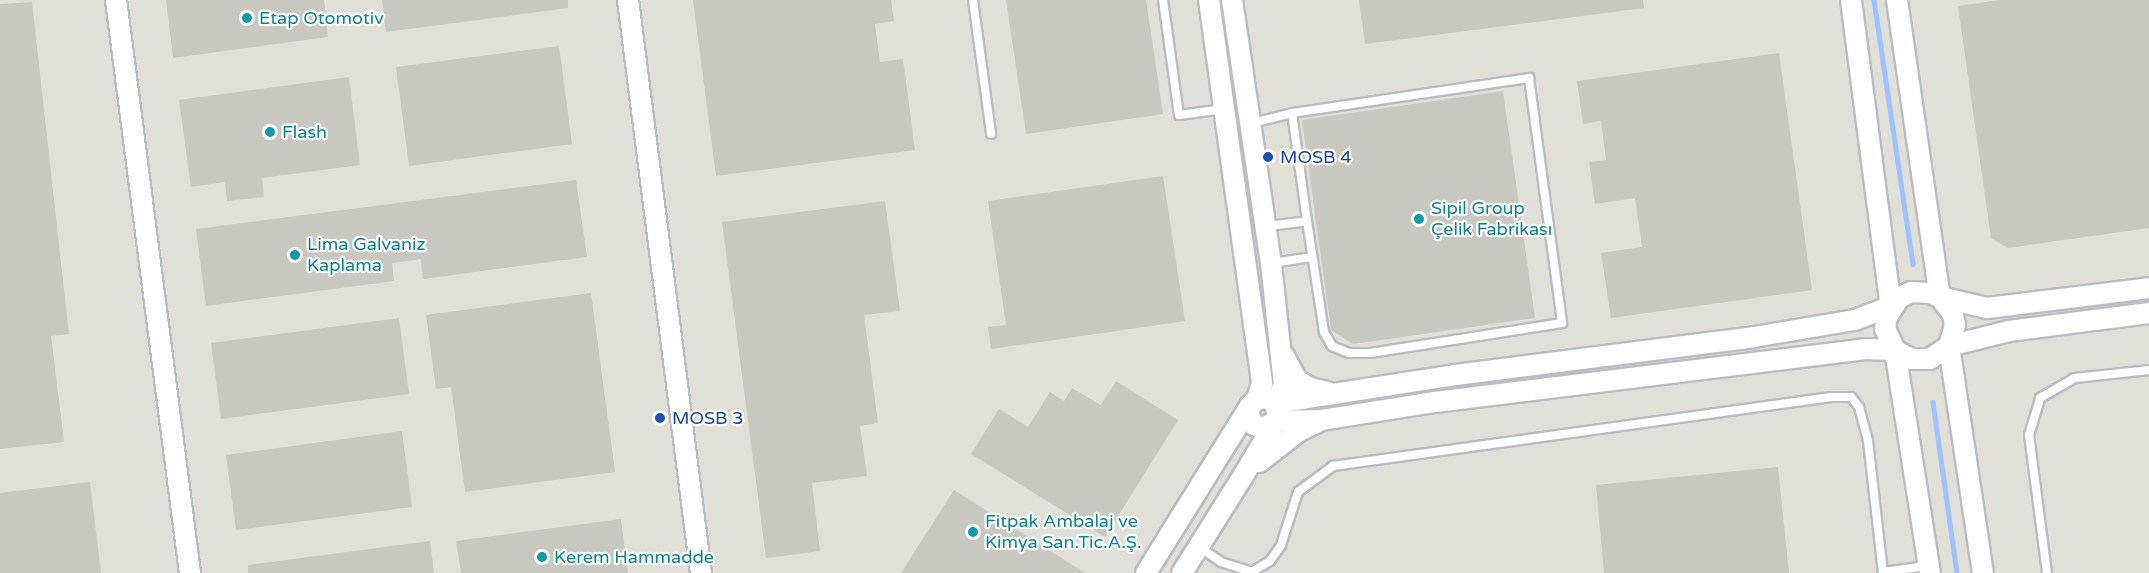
<!DOCTYPE html>
<html>
<head>
<meta charset="utf-8">
<style>
	body { margin:0 }
	#map { position:relative; width:2149px; height:573px; overflow:hidden; background:#ecece0; font-family:"Varela Round",sans-serif }
	div>[style] { position:absolute }
	.industrial>* { inset:0; background:#e0dfd8 }
	.stream>* { height:4.5px; margin:-2.25px; padding:0 2.25px; transform-origin:2.25px; border-radius:2.25px; background:#9ec2ff }
	.building>* { inset:0; background:#c9c8c0 }
	.roads { filter:drop-shadow(2px 0 #bbbcc3) drop-shadow(-2px 0 #bbbcc3) drop-shadow(0 2px #bbbcc3) drop-shadow(0 -2px #bbbcc3) }
	.service>* { height:8px; margin:-4px; padding:0 4px; transform-origin:4px; border-radius:4px; background:#fff }
	.tertiary>* { height:20px; margin:-10px; padding:0 10px; transform-origin:10px; border-radius:10px; background:#fff }
	.dots>* { width:16px; height:16px; translate:-50% -50%; box-sizing:border-box; border:3px solid #fff; border-radius:50% }
	span { translate:-50% -50%; white-space:nowrap; text-align:center; line-height:1.15; -webkit-text-stroke:4.5px #fff; paint-order:stroke }
	.culture-label { font-size:18px; color:#0d838f }
	.left { translate:0 -50%; text-align:left }
	.transit-label { font-size:18px; color:#164399 }
</style>
</head>
<body>
<div id="map">
	<div class="industrial">
		<i style="clip-path:polygon(0 0,2149px 0,2149px 573px,0 573px)"></i>
	</div>
	<div class="stream">
		<i style="left:1874px;top:0;width:267px;rotate:81.6deg"></i>
		<i style="left:1933px;top:402px;width:173px;rotate:82deg"></i>
	</div>
	<div class="building">
		<i style="clip-path:polygon(166px 0,324px 0,328px 37px,173px 58px)"></i>
		<i style="clip-path:polygon(382px 0,568px 0,568px 8px,386px 32px)"></i>
		<i style="clip-path:polygon(693px 0,891px 0,894px 21px,875px 24px,880px 62px,903px 59px,915px 150px,716px 176px)"></i>
		<i style="clip-path:polygon(1006px 0,1146px 0,1163px 114px,1026px 134px)"></i>
		<i style="clip-path:polygon(1359px 0,1643px 0,1644px 8px,1365px 44px)"></i>
		<i style="clip-path:polygon(2000px 0,2149px 0,2149px 228px,2008px 248px,1991px 238px,1958px 6px)"></i>
		<i style="clip-path:polygon(32px 2px,69px 334px,51px 336px,64px 442px,0 449px,0 4px)"></i>
		<i style="clip-path:polygon(559px 46px,572px 144px,409px 166px,396px 67px)"></i>
		<i style="clip-path:polygon(1779px 53px,1812px 290px,1611px 318px,1601px 253px,1642px 247px,1635px 198px,1595px 204px,1589px 162px,1606px 160px,1601px 121px,1583px 124px,1577px 81px)"></i>
		<i style="clip-path:polygon(349px 77px,360px 165px,262px 178px,264px 197px,227px 201px,225px 182px,191px 187px,179px 100px)"></i>
		<i style="clip-path:polygon(1503px 91px,1535px 318px,1353px 344px,1331px 330px,1302px 120px)"></i>
		<i style="clip-path:polygon(1163px 176px,1185px 321px,991px 349px,988px 327px,1006px 325px,988px 201px)"></i>
		<i style="clip-path:polygon(576px 180px,587px 257px,423px 279px,421px 259px,392px 263px,394px 281px,206px 306px,196px 229px)"></i>
		<i style="clip-path:polygon(885px 201px,900px 311px,864px 315px,878px 423px,860px 426px,867px 476px,812px 483px,820px 551px,766px 558px,722px 222px)"></i>
		<i style="clip-path:polygon(591px 293px,615px 472px,465px 492px,451px 387px,436px 389px,426px 315px)"></i>
		<i style="clip-path:polygon(399px 318px,409px 394px,221px 419px,211px 343px)"></i>
		<i style="clip-path:polygon(1116px 381px,1178px 420px,1105px 537px,971px 454px,999px 409px,1028px 427px,1050px 392px,1064px 401px,1072px 388px,1101px 405px)"></i>
		<i style="clip-path:polygon(402px 431px,412px 507px,236px 530px,226px 455px)"></i>
		<i style="clip-path:polygon(1778px 467px,1789px 573px,1604px 573px,1596px 485px)"></i>
		<i style="clip-path:polygon(90px 482px,101px 573px,0 573px,0 493px)"></i>
		<i style="clip-path:polygon(954px 490px,1085px 573px,901px 573px)"></i>
		<i style="clip-path:polygon(621px 519px,628px 573px,461px 573px,456px 541px)"></i>
		<i style="clip-path:polygon(430px 541px,434px 573px,248px 573px,248px 565px)"></i>
	</div>
	<div class="roads">
		<div class="service">
			<i style="left:973px;top:0;width:135px;rotate:82.3deg"></i>
			<i style="left:1163px;top:0;width:116px;rotate:82.1deg"></i>
			<i style="left:1179px;top:115px;width:45px;rotate:-7.6deg"></i>
			<i style="left:1253px;top:123px;width:40px;rotate:-14.4deg"></i>
			<i style="left:1268px;top:226px;width:39px;rotate:-7deg"></i>
			<i style="left:1307px;top:221px;width:109px;rotate:-97.9deg"></i>
			<i style="left:1292px;top:113px;width:240px;rotate:-8.4deg"></i>
			<i style="left:1529px;top:78px;width:247px;rotate:82.3deg"></i>
			<i style="left:1562px;top:323px;width:194px;rotate:171.1deg"></i>
			<i style="left:1370px;top:353px;width:21px;rotate:180deg"></i>
			<i style="left:1349px;top:353px;width:18px;rotate:-158deg"></i>
			<i style="left:1332px;top:346px;width:16px;rotate:-120deg"></i>
			<i style="left:1324px;top:332px;width:112px;rotate:-98.7deg"></i>
			<i style="left:1272px;top:263px;width:40px;rotate:-8.5deg"></i>
			<i style="left:1199px;top:547px;width:27px;rotate:34deg"></i>
			<i style="left:1221px;top:562px;width:32px;rotate:18deg"></i>
			<i style="left:1883px;top:572px;width:44px;rotate:-7.8deg"></i>
			<i style="left:1250px;top:573px;width:23px;rotate:-31deg"></i>
			<i style="left:1270px;top:561px;width:19px;rotate:-55deg"></i>
			<i style="left:1281px;top:545px;width:56px;rotate:-72.2deg"></i>
			<i style="left:1298px;top:492px;width:44px;rotate:-36.6deg"></i>
			<i style="left:1333px;top:466px;width:503px;rotate:-7.89deg"></i>
			<i style="left:1831px;top:397px;width:20px"></i>
			<i style="left:1851px;top:397px;width:13px;rotate:51deg"></i>
			<i style="left:1859px;top:407px;width:35px;rotate:75deg"></i>
			<i style="left:1868px;top:441px;width:133px;rotate:83.5deg"></i>
			<i style="left:2047px;top:573px;width:139px;rotate:-97.4deg"></i>
			<i style="left:2029px;top:435px;width:39px;rotate:-73deg"></i>
			<i style="left:2040px;top:398px;width:39px;rotate:-30deg"></i>
			<i style="left:2074px;top:378px;width:75px;rotate:-6.1deg"></i>
		</div>
		<div class="tertiary">
			<i style="left:116px;top:0;width:578px;rotate:82.64deg"></i>
			<i style="left:628px;top:0;width:578px;rotate:82.74deg"></i>
			<i style="left:1209px;top:0;width:387px;rotate:82.1deg"></i>
			<i style="left:1262px;top:383px;width:17px;rotate:107deg"></i>
			<i style="left:1232px;top:0;width:266px;rotate:81.6deg"></i>
			<i style="left:1271px;top:263px;width:123px;rotate:83.9deg"></i>
			<i style="left:1284px;top:385px;width:20px;rotate:117deg"></i>
			<i style="left:1851px;top:0;width:309px;rotate:82.6deg"></i>
			<i style="left:1897px;top:0;width:300px;rotate:81.8deg"></i>
			<i style="left:1940px;top:297px;width:21px;rotate:53deg"></i>
			<i style="left:1953px;top:314px;width:11px;rotate:80deg"></i>
			<i style="left:1955px;top:325px;width:22px;rotate:106deg"></i>
			<i style="left:1949px;top:346px;width:23px;rotate:146deg"></i>
			<i style="left:1930px;top:359px;width:19px;rotate:180deg"></i>
			<i style="left:1911px;top:359px;width:18px;rotate:-151deg"></i>
			<i style="left:1895px;top:350px;width:23px;rotate:-115deg"></i>
			<i style="left:1885px;top:329px;width:12px;rotate:-81deg"></i>
			<i style="left:1887px;top:317px;width:22px;rotate:-58deg"></i>
			<i style="left:1899px;top:298px;width:13px;rotate:-27deg"></i>
			<i style="left:1911px;top:292px;width:19px;rotate:3deg"></i>
			<i style="left:1930px;top:293px;width:11px;rotate:22deg"></i>
			<i style="left:1940px;top:297px;width:48px;rotate:13.2deg"></i>
			<i style="left:1987px;top:308px;width:163px;rotate:-7deg"></i>
			<i style="left:1949px;top:346px;width:230px;rotate:81.5deg"></i>
			<i style="left:1949px;top:346px;width:62px;rotate:-14deg"></i>
			<i style="left:2009px;top:331px;width:141px;rotate:-7.3deg"></i>
			<i style="left:1895px;top:350px;width:226px;rotate:81.1deg"></i>
			<i style="left:1284px;top:356px;width:27px;rotate:62deg"></i>
			<i style="left:1297px;top:380px;width:15px;rotate:32deg"></i>
			<i style="left:1310px;top:388px;width:18px;rotate:13deg"></i>
			<i style="left:1275px;top:403px;width:182px;rotate:-8.8deg"></i>
			<i style="left:1455px;top:375px;width:301px;rotate:-7.2deg"></i>
			<i style="left:1754px;top:337px;width:102px;rotate:-9.6deg"></i>
			<i style="left:1855px;top:320px;width:39px;rotate:-21deg"></i>
			<i style="left:1259px;top:462px;width:51px;rotate:-37.8deg"></i>
			<i style="left:1299px;top:431px;width:19px;rotate:-25deg"></i>
			<i style="left:1146px;top:573px;width:197px;rotate:-58.1deg"></i>
			<i style="left:1182px;top:573px;width:115px;rotate:-57.8deg"></i>
			<i style="left:1243px;top:476px;width:64px;rotate:-59deg"></i>
			<i style="left:1276px;top:421px;width:4px;rotate:-63deg"></i>
			<i style="left:1278px;top:417px;width:14px;rotate:-102deg"></i>
			<i style="left:1275px;top:403px;width:9px;rotate:-148deg"></i>
			<i style="left:1267px;top:398px;width:10px;rotate:174deg"></i>
			<i style="left:1257px;top:399px;width:10px;rotate:135deg"></i>
			<i style="left:1250px;top:406px;width:10px;rotate:96deg"></i>
			<i style="left:1249px;top:416px;width:10px;rotate:61deg"></i>
			<i style="left:1254px;top:425px;width:9px;rotate:18deg"></i>
			<i style="left:1263px;top:428px;width:15px;rotate:-28deg"></i>
			<i style="left:1276px;top:421px;width:45px;rotate:-1.3deg"></i>
			<i style="left:1321px;top:420px;width:115px;rotate:-9deg"></i>
			<i style="left:1435px;top:402px;width:432px;rotate:-7deg"></i>
			<i style="left:1864px;top:349px;width:31px;rotate:2deg"></i>
		</div>
	</div>
	<div class="dots">
		<i style="left:247px;top:18px;background:#0f9aa8"></i>
		<i style="left:270px;top:132px;background:#0f9aa8"></i>
		<i style="left:1268px;top:157px;background:#1a4fb4"></i>
		<i style="left:1419px;top:219px;background:#0f9aa8"></i>
		<i style="left:295px;top:255px;background:#0f9aa8"></i>
		<i style="left:660px;top:418px;background:#1a4fb4"></i>
		<i style="left:973px;top:532px;background:#0f9aa8"></i>
		<i style="left:542px;top:557px;background:#0f9aa8"></i>
	</div>
	<div class="culture-label">
		<span class="left" style="left:259px;top:18px">Etap Otomotiv</span>
		<span class="left" style="left:282px;top:132px">Flash</span>
		<span class="left" style="left:1431px;top:219px">Sipil Group<br>Çelik Fabrikası</span>
		<span class="left" style="left:307px;top:255px">Lima Galvaniz<br>Kaplama</span>
		<span class="left" style="left:985px;top:532px">Fitpak Ambalaj ve<br>Kimya San.Tic.A.Ş.</span>
		<span class="left" style="left:554px;top:557px">Kerem Hammadde</span>
	</div>
	<div class="transit-label">
		<span class="left" style="left:1280px;top:157px">MOSB 4</span>
		<span class="left" style="left:672px;top:418px">MOSB 3</span>
	</div>
</div>
</body>
</html>
